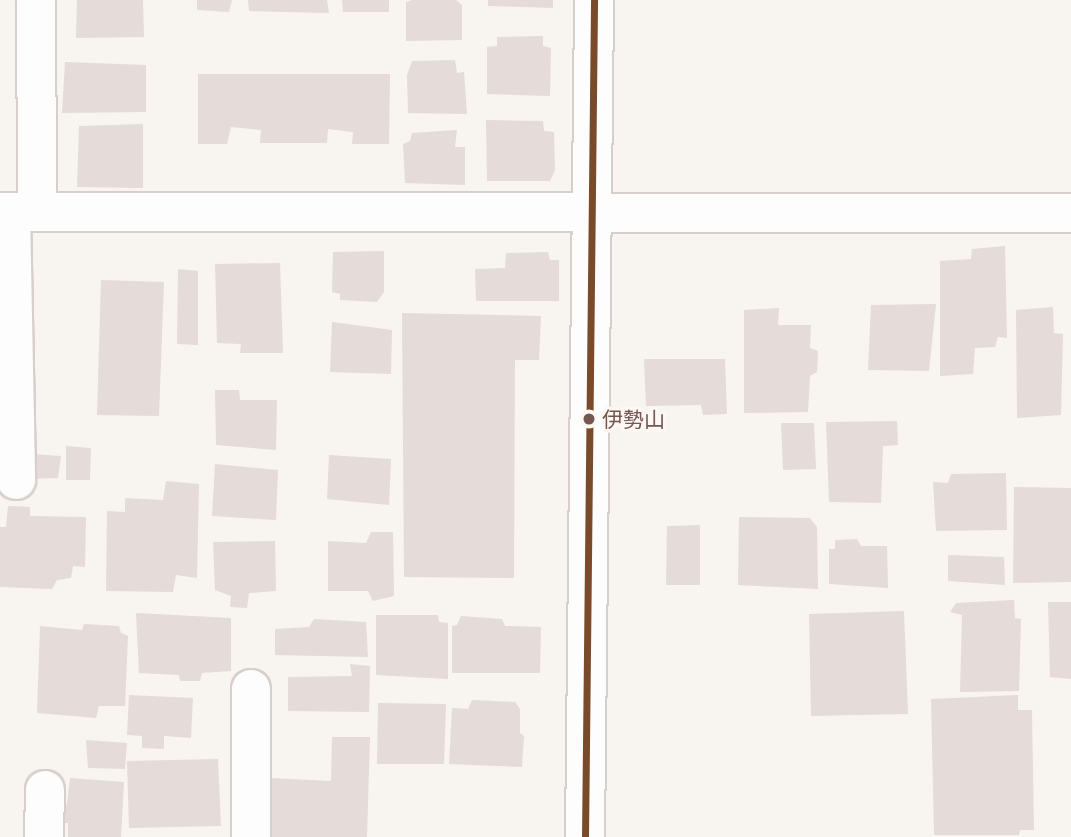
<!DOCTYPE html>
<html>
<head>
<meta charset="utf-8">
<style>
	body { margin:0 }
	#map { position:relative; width:1071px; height:837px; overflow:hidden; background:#f8f4f0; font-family:Manrope,"Noto Sans JP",sans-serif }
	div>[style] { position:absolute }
	.building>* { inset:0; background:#e5dbd8 }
	.roads { filter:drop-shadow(2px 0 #d7cfcc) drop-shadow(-2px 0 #d7cfcc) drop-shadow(0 2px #d7cfcc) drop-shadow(0 -2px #d7cfcc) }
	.minor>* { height:38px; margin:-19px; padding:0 19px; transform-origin:19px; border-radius:19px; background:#fefdfd }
	.bus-1>* { height:7px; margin:-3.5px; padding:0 3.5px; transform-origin:3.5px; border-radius:3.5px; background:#7a4b2a }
	.dots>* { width:19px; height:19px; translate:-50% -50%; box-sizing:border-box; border:4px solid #fef8f4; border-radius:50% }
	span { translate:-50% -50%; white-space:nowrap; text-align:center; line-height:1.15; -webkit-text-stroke:6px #fef8f4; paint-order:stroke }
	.bus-label { font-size:21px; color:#755651 }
	.left { translate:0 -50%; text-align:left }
</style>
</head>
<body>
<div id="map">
	<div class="building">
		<i style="clip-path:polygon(77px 0,143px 0,144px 37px,76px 38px)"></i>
		<i style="clip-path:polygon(197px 0,232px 0,229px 12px,197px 10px)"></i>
		<i style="clip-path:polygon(248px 0,327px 0,329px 13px,249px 11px)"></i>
		<i style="clip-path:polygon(342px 0,389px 0,389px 12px,343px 12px)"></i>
		<i style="clip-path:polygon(412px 0,456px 0,462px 5px,462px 40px,406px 41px,406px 2px)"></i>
		<i style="clip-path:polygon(488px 0,553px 0,553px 8px,488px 6px)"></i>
		<i style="clip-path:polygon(543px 36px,543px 46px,551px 48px,550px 96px,487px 94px,487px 47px,497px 46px,497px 37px)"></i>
		<i style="clip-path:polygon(455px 60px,457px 73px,464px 72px,467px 114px,408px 113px,407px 75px,412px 61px)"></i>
		<i style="clip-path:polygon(65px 62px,146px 65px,146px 112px,62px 113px)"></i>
		<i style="clip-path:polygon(198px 74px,390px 74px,389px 144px,352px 144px,353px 132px,328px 129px,327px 143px,260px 143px,261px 130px,231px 127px,227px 144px,198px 144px)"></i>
		<i style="clip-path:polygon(486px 120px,543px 121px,544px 131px,554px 132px,555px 170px,550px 181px,487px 181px)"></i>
		<i style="clip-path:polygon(143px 124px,143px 188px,77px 187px,79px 126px)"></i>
		<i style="clip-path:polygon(457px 130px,455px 147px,465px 147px,465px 185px,405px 183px,403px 144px,410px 141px,412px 133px)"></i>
		<i style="clip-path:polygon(1005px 246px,1007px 338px,998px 337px,995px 347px,975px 348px,973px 374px,940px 376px,940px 261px,971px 259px,972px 249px)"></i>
		<i style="clip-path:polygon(384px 251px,384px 292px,377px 302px,340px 300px,340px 294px,332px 292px,333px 252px)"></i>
		<i style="clip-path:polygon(548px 252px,550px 260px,559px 260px,559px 301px,476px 301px,475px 269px,505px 268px,506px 253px)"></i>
		<i style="clip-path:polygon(280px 263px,283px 353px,240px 353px,241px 344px,217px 343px,215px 264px)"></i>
		<i style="clip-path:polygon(178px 269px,198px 271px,198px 345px,177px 344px)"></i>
		<i style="clip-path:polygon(101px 280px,164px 282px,159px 416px,97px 415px)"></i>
		<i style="clip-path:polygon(936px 304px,929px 371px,868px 370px,871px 305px)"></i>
		<i style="clip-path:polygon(1053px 307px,1054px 333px,1063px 334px,1061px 415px,1017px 418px,1016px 310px)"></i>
		<i style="clip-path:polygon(779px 308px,778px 325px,811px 325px,810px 348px,818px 351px,817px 372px,810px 376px,808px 412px,744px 413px,744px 310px)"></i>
		<i style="clip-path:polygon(402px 313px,541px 316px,539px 360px,515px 360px,514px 578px,404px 577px)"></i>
		<i style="clip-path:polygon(332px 322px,392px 330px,391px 374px,330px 372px)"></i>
		<i style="clip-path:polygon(644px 359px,725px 359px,727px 414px,703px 415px,701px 405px,646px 406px)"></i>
		<i style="clip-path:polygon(215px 390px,239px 390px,240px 400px,277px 400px,276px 450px,216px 445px)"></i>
		<i style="clip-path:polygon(897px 421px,898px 445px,883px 446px,881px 503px,829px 502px,826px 422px)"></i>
		<i style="clip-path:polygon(781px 423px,814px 423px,816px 469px,783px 470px)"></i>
		<i style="clip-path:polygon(66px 446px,91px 448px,90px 480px,66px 480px)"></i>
		<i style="clip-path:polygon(31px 454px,61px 456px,58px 478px,28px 479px)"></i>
		<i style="clip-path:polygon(329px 455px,391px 459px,389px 505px,327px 499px)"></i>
		<i style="clip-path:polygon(215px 464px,278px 470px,276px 520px,212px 516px)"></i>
		<i style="clip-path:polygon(1006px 473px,1007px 530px,936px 531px,933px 482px,948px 483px,951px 474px)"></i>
		<i style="clip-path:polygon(166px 481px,199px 484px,197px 578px,176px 575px,173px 592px,106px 591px,107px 511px,125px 512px,125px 498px,163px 500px)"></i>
		<i style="clip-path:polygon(1014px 487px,1071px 488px,1071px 582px,1013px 583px)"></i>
		<i style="clip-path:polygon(8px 506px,30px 507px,30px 516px,86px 517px,85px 567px,73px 566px,71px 578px,57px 580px,52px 589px,0 587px,0 527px,6px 527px)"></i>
		<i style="clip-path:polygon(739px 517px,810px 518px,817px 527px,818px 589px,738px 585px)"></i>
		<i style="clip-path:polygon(700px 525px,700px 585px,666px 585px,667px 526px)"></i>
		<i style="clip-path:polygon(371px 532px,393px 532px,394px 596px,373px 601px,368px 591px,328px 591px,328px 541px,366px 543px)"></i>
		<i style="clip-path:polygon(857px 539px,861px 546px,887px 546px,888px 588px,829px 584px,829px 549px,835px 549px,835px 540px)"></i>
		<i style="clip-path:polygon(275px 541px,276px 591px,249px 593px,247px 608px,230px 607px,231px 596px,215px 590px,213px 542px)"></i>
		<i style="clip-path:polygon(948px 555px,1004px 557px,1005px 585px,948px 581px)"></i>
		<i style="clip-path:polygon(1014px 600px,1015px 618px,1021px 619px,1019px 691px,960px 692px,962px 615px,950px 612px,956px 603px)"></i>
		<i style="clip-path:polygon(1048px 602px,1071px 602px,1071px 679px,1050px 677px)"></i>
		<i style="clip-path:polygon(904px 611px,908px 714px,811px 716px,809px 614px)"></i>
		<i style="clip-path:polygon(136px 613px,231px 618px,231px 671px,202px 673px,200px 681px,180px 681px,179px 675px,139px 673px)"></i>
		<i style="clip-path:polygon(376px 615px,438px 615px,439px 622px,448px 623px,448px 679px,376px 675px)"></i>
		<i style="clip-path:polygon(461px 616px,502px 619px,505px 626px,541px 627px,540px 673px,452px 673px,452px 626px,457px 625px)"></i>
		<i style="clip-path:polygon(314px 619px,366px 622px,368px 657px,275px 655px,275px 629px,309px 627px)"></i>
		<i style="clip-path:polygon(84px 624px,119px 626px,121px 633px,128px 636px,125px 706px,99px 706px,96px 718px,37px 713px,40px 626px,82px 630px)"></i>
		<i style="clip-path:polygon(350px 664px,370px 666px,369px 712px,288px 711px,288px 677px,352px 676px)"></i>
		<i style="clip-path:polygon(129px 695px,193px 698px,191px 738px,164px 736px,164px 749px,142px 748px,142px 736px,127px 735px)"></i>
		<i style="clip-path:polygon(1018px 695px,1018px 710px,1032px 710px,1034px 830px,1020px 830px,1019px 835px,934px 835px,931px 699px)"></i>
		<i style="clip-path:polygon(472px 700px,515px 702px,520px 709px,520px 733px,524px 736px,522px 767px,449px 764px,452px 708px,468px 709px)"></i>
		<i style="clip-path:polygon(378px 703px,446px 704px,444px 764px,377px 764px)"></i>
		<i style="clip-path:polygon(332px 737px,370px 737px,367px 837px,268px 837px,271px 778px,331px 781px)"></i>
		<i style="clip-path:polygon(86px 740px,127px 743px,125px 769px,88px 768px)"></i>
		<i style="clip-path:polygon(218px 759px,221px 826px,129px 828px,127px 761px)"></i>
		<i style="clip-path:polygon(70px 778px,124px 782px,121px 837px,68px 837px,68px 823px,59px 823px,59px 803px,67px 804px)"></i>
	</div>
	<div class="roads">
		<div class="minor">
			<i style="left:36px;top:0;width:212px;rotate:89.7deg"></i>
			<i style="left:0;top:212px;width:1071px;rotate:0.05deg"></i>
			<i style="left:11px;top:212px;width:268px;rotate:88.9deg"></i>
			<i style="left:44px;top:837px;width:47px;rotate:-88.8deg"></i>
			<i style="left:251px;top:837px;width:148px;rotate:-90deg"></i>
			<i style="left:585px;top:837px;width:837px;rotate:-89.38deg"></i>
		</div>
	</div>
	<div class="bus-1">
		<i style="left:585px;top:837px;width:837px;rotate:-89.38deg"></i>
	</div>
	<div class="dots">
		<i style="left:589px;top:419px;background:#755651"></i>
	</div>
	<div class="bus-label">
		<span class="left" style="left:602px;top:419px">伊勢山</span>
	</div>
</div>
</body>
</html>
